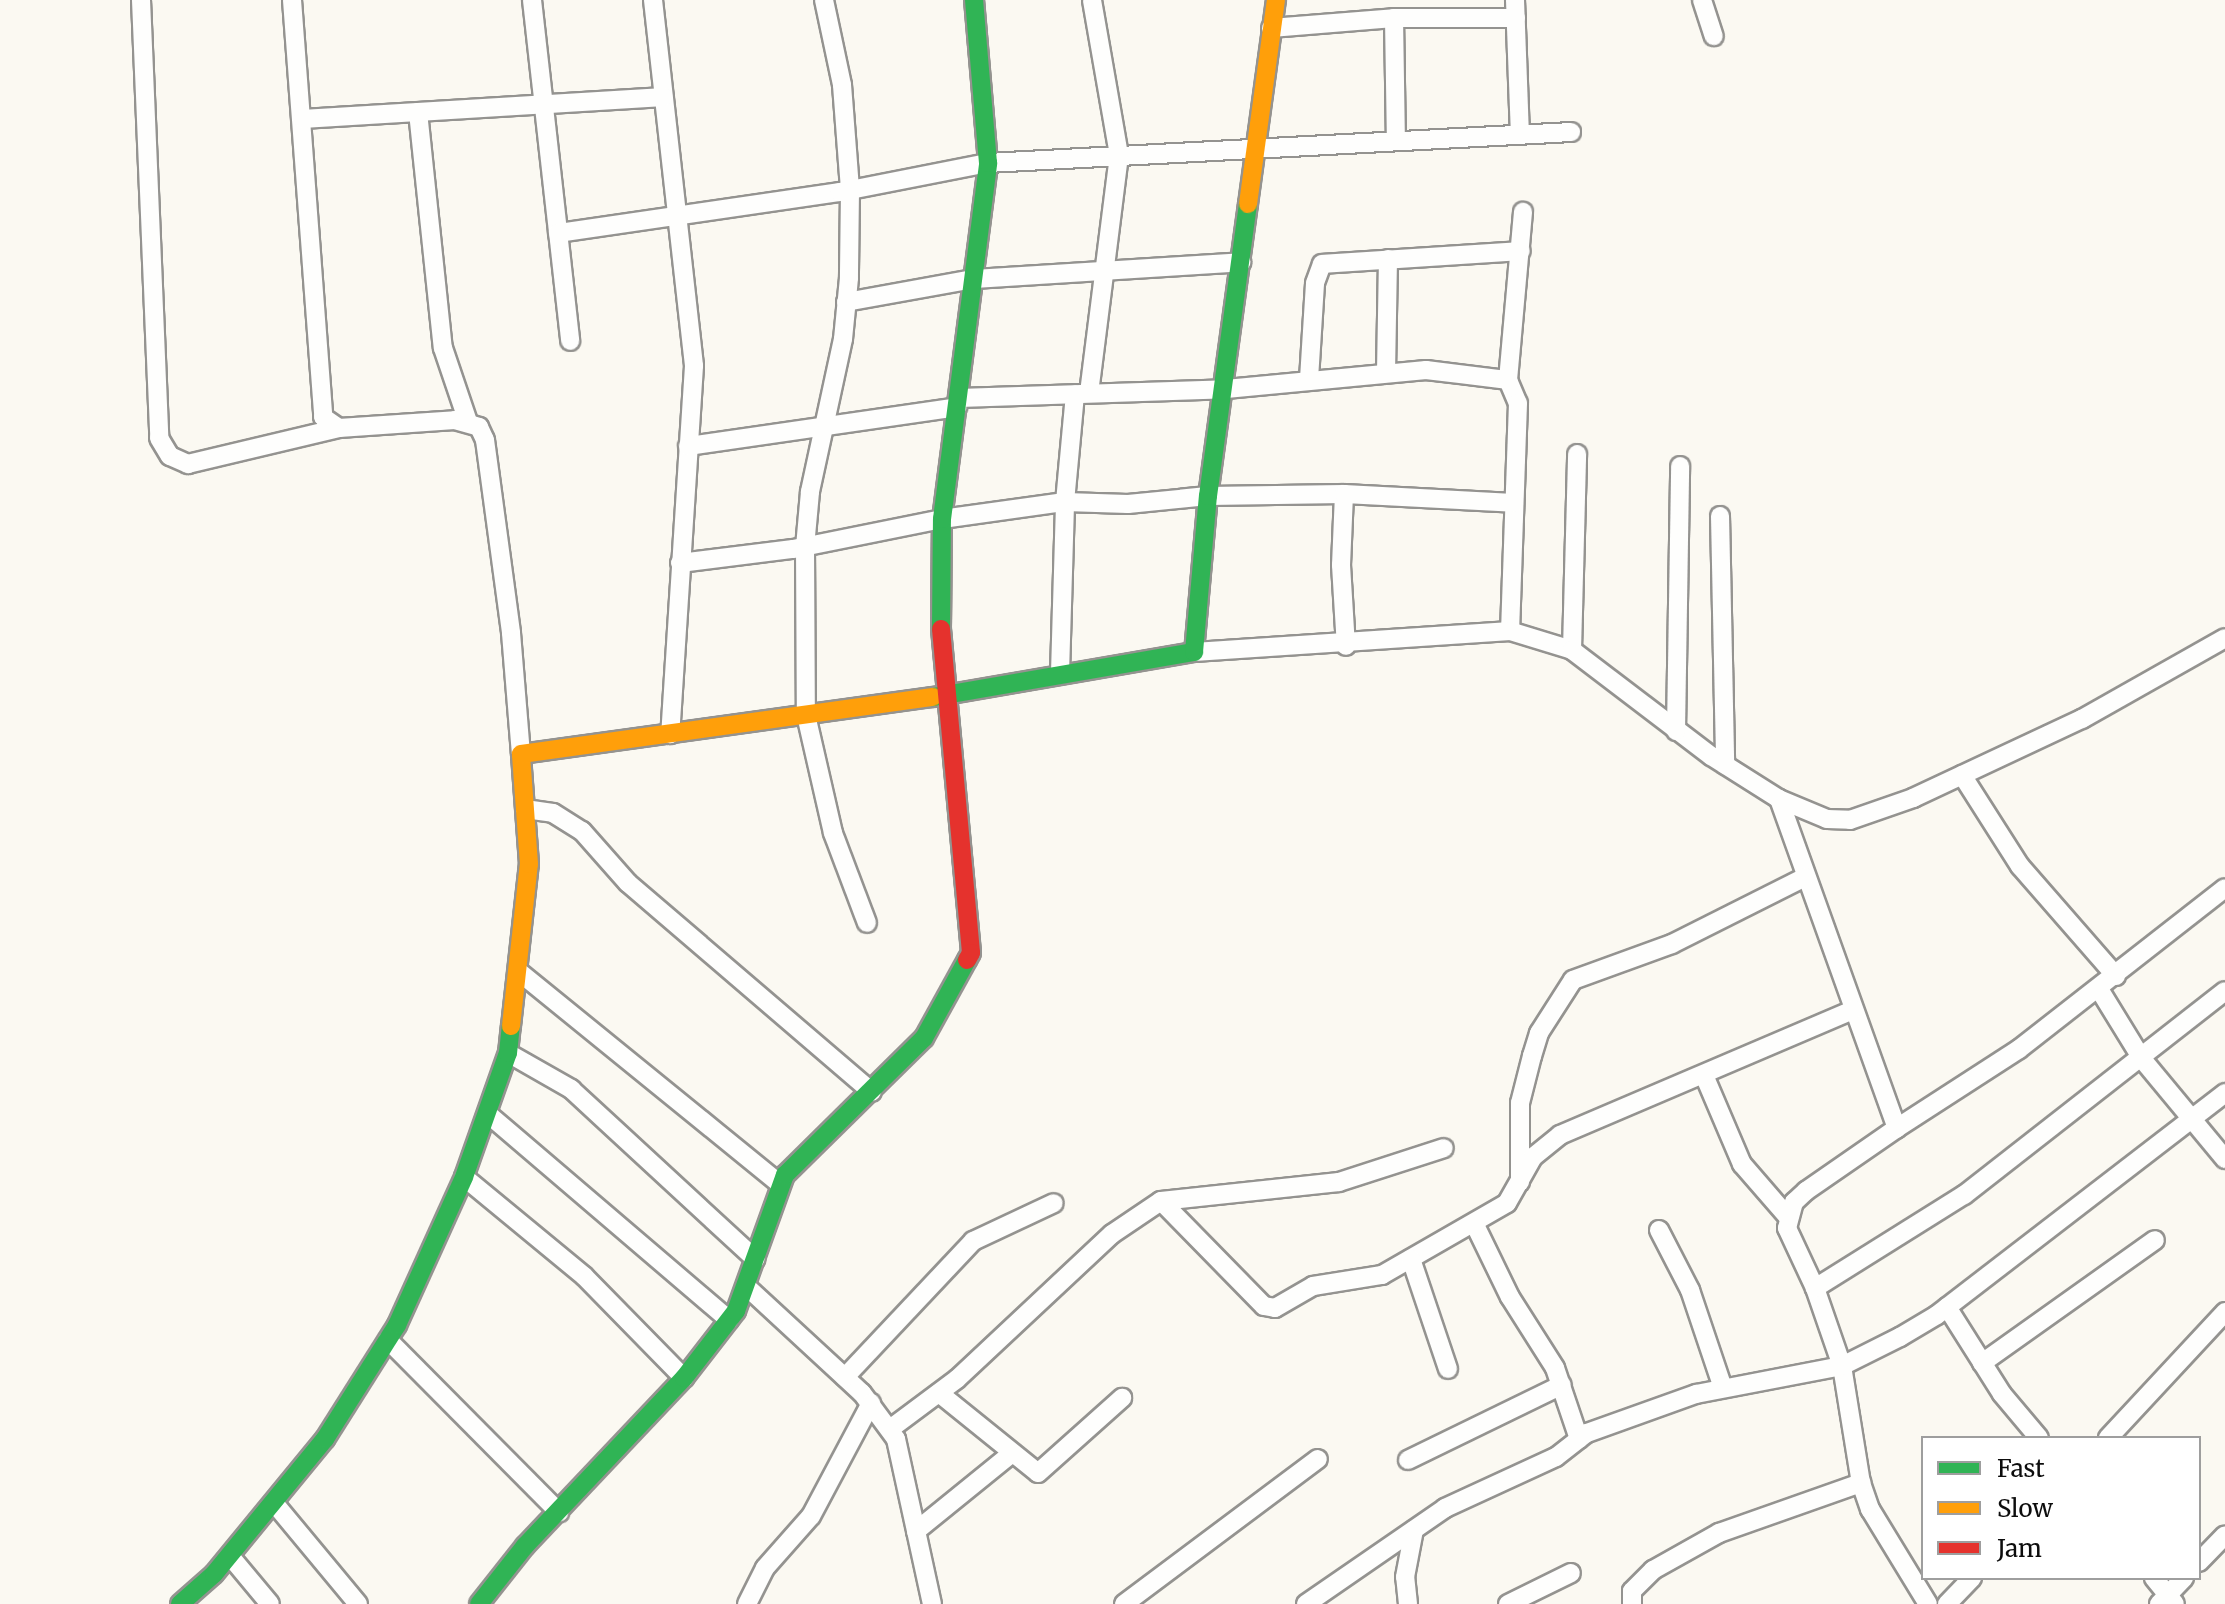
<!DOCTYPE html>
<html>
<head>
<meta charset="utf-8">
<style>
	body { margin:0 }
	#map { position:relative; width:2225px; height:1604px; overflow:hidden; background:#fbf9f2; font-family:Merriweather,serif }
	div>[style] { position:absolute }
	.roads { filter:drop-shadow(2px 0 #949390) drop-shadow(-2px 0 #949390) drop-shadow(0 2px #949390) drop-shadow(0 -2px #949390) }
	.street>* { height:18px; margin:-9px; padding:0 9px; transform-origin:9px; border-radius:9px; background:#fefefd }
	.fast>* { height:18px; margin:-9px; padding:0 9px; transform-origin:9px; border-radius:9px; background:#30b455 }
	.slow>* { height:18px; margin:-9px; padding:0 9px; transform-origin:9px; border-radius:9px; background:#ff9f0a }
	.jam>* { height:18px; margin:-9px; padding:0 9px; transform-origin:9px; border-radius:9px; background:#e5322d }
	span { translate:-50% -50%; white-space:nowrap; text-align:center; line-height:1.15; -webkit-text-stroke:8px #fff; paint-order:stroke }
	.legend { position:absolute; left:1921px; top:1436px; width:280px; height:144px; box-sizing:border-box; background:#fff; border:2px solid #9e9e9e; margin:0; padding:10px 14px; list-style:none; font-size:24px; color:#0d0d0d }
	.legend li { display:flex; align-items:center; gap:16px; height:40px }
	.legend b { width:40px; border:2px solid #9e9e9e }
</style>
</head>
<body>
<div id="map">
	<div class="roads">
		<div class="street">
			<i style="left:141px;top:0;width:438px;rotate:87.6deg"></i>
			<i style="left:159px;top:438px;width:21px;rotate:59deg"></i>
			<i style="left:170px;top:456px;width:20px;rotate:24deg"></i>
			<i style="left:188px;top:464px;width:155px;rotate:-13.4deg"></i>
			<i style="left:292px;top:0;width:418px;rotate:85.7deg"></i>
			<i style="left:323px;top:417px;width:19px;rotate:35deg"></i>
			<i style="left:339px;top:428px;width:116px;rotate:-3.9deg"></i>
			<i style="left:455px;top:420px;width:25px;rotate:16deg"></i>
			<i style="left:479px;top:427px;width:14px;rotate:65deg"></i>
			<i style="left:485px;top:440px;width:195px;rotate:82.3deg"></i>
			<i style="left:511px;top:633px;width:121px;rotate:85.3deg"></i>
			<i style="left:532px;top:0;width:343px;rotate:83.6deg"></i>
			<i style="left:653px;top:0;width:368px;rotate:83.6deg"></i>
			<i style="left:694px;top:366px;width:369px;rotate:93.7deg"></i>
			<i style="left:824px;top:0;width:87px;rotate:78deg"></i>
			<i style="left:842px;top:85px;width:105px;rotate:85.6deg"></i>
			<i style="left:850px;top:190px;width:88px;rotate:90.7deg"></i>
			<i style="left:849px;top:278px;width:61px;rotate:95.6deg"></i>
			<i style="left:843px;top:339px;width:157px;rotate:102.2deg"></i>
			<i style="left:810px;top:492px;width:55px;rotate:95.2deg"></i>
			<i style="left:805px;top:547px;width:168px;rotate:89.7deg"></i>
			<i style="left:806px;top:715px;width:121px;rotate:77.1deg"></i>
			<i style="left:833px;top:833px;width:96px;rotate:69.3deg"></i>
			<i style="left:1515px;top:0;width:134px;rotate:87.9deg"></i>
			<i style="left:1702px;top:0;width:38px;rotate:72deg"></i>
			<i style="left:1394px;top:18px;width:122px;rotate:89.1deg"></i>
			<i style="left:1271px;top:28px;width:123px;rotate:-4.6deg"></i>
			<i style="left:1394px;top:18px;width:122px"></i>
			<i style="left:418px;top:112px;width:237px;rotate:84deg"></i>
			<i style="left:443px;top:348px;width:78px;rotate:71.3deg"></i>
			<i style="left:303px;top:119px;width:361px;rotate:-3.5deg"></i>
			<i style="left:558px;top:233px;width:285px;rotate:-8.3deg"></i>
			<i style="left:840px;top:192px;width:151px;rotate:-11.1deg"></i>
			<i style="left:988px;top:163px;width:584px;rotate:-3.04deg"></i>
			<i style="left:846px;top:302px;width:130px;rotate:-10.2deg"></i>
			<i style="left:974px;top:279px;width:268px;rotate:-3.6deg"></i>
			<i style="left:1386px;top:373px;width:114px;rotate:-89deg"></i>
			<i style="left:1309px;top:379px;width:96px;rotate:-86.4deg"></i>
			<i style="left:1315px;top:283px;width:20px;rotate:-70deg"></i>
			<i style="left:1322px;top:264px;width:199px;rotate:-3.7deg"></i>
			<i style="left:1508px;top:380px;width:169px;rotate:-84.9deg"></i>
			<i style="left:1089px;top:393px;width:240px;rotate:-82.8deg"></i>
			<i style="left:1119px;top:155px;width:157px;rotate:-99.9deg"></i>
			<i style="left:959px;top:398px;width:267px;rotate:-1.9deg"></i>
			<i style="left:1226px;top:389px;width:201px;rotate:-5.4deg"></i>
			<i style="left:1426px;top:370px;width:83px;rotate:7deg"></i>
			<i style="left:1508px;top:380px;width:25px;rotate:67deg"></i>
			<i style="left:1518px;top:403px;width:228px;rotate:92deg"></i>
			<i style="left:688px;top:446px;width:272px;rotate:-8.2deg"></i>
			<i style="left:1344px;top:494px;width:71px;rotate:92.4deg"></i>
			<i style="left:1341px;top:565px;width:81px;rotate:86.5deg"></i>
			<i style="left:1720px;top:516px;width:249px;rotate:88.8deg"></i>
			<i style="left:680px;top:563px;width:114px;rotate:-7.1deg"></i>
			<i style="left:793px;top:549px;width:152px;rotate:-11.4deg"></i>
			<i style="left:942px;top:519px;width:124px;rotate:-7.9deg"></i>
			<i style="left:1065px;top:502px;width:63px;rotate:1.8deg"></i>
			<i style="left:1128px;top:504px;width:80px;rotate:-5.7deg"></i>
			<i style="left:1208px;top:496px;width:136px;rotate:-0.8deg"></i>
			<i style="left:1344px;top:494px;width:170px;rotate:3deg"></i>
			<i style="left:1572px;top:650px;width:196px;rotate:-88.5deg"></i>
			<i style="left:1194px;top:652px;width:317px;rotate:-3.8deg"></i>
			<i style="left:1510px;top:631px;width:65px;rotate:17deg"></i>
			<i style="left:1572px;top:650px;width:175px;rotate:37.3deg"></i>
			<i style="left:1711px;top:756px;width:80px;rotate:32.3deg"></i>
			<i style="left:1779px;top:799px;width:52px;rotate:22.6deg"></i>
			<i style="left:1827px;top:819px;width:23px;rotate:2deg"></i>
			<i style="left:1850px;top:820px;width:67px;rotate:-19.2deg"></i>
			<i style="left:1913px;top:798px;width:187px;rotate:-25.1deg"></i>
			<i style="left:2082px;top:719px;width:164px;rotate:-29.5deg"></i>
			<i style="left:1060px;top:673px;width:171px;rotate:-88.3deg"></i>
			<i style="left:1065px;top:502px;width:108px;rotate:-84.7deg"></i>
			<i style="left:1676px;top:731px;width:265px;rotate:-89.1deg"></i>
			<i style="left:1962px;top:775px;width:108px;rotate:57.5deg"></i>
			<i style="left:2020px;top:866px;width:146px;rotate:48.9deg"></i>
			<i style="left:1779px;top:799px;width:350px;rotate:70.3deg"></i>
			<i style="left:1897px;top:1128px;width:111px;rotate:145.3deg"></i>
			<i style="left:1806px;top:1191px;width:16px;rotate:137deg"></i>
			<i style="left:1794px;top:1202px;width:27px;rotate:105deg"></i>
			<i style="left:1787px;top:1228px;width:66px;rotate:65deg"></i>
			<i style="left:1815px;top:1288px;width:83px;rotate:70.9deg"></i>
			<i style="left:1842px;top:1366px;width:119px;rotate:80.8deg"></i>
			<i style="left:1861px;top:1483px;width:28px;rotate:71deg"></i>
			<i style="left:1870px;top:1509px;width:111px;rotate:58.6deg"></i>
			<i style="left:525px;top:809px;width:28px;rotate:8deg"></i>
			<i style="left:553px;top:813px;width:34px;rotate:32deg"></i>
			<i style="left:582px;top:831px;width:69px;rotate:48.5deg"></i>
			<i style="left:628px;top:883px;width:321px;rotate:40.6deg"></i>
			<i style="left:518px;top:971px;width:338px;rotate:39.1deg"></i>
			<i style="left:2099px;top:989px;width:82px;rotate:58.4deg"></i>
			<i style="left:2142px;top:1059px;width:130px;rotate:50.3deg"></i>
			<i style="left:508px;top:1053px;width:73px;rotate:29.7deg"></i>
			<i style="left:571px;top:1089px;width:251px;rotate:42.7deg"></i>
			<i style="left:1704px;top:1075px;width:97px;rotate:66.9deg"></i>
			<i style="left:1742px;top:1164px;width:69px;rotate:49.1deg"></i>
			<i style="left:488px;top:1114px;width:317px;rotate:40.5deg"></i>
			<i style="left:1897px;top:1128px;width:145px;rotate:-32.9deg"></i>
			<i style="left:2019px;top:1049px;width:261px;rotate:-38deg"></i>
			<i style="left:464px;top:1177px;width:156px;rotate:39.5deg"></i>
			<i style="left:584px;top:1276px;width:143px;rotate:45.6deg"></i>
			<i style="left:1520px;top:1182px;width:79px;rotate:-90deg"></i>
			<i style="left:1520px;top:1103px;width:49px;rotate:-75.7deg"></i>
			<i style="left:1532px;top:1056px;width:24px;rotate:-73deg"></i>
			<i style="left:1539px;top:1033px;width:63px;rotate:-57.3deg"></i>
			<i style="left:1573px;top:980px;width:105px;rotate:-20deg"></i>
			<i style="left:1672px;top:944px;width:149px;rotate:-26.7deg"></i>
			<i style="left:1161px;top:1201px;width:147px;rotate:45.6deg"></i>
			<i style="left:1264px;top:1306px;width:11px;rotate:10deg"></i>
			<i style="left:1275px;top:1308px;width:44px;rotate:-30.1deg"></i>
			<i style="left:1313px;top:1286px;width:70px;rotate:-9.1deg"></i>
			<i style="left:1382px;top:1275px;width:144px;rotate:-29.9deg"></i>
			<i style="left:1507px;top:1203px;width:53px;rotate:-60.5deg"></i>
			<i style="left:1533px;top:1157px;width:35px;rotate:-39deg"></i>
			<i style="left:1560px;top:1135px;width:319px;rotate:-23.1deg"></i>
			<i style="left:1474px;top:1223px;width:82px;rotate:64.1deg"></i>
			<i style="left:1510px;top:1297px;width:84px;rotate:57.6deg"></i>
			<i style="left:1555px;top:1368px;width:75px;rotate:71.3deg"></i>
			<i style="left:1659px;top:1230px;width:68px;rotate:62.7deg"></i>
			<i style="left:1690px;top:1290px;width:103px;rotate:71.4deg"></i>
			<i style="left:1411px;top:1259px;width:116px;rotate:71.4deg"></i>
			<i style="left:747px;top:1287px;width:156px;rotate:42.7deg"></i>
			<i style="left:862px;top:1393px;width:57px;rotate:53.5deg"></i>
			<i style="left:896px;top:1439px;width:169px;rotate:77.7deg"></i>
			<i style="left:1815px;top:1288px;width:176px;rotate:-32deg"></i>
			<i style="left:1964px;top:1195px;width:331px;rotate:-38deg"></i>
			<i style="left:1947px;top:1307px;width:103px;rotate:57.7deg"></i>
			<i style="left:2002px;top:1394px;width:57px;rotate:49.9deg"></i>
			<i style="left:388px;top:1340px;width:243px;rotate:45.2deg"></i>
			<i style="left:1982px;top:1363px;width:212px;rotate:-35.4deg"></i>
			<i style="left:845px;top:1377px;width:187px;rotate:-46.7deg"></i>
			<i style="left:973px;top:1241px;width:89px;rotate:-25.1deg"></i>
			<i style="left:939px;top:1393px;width:127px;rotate:38.9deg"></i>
			<i style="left:1038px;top:1473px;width:113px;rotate:-41.8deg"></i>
			<i style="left:890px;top:1429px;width:84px;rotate:-36.7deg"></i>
			<i style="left:957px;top:1379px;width:212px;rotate:-43.1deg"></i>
			<i style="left:1112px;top:1234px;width:59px;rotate:-34deg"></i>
			<i style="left:1161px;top:1201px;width:179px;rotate:-6.1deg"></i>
			<i style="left:1339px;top:1182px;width:110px;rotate:-17.9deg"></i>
			<i style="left:2108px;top:1438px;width:172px;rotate:-47.1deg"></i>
			<i style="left:1408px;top:1460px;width:171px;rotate:-26deg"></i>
			<i style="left:275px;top:1504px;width:130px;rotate:50.3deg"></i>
			<i style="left:916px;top:1531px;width:121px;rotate:-39deg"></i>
			<i style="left:230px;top:1556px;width:62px;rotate:50.2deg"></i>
			<i style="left:2199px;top:1562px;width:37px;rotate:-46deg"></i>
			<i style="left:2154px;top:1578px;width:33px;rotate:51deg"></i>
			<i style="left:747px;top:1604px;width:40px;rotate:-63.4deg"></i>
			<i style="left:765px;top:1568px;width:69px;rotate:-48.5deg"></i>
			<i style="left:811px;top:1516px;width:128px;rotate:-62deg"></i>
			<i style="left:1124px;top:1604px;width:242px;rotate:-36.8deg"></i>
			<i style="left:1306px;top:1604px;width:169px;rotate:-34.6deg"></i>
			<i style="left:1445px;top:1508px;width:122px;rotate:-24.7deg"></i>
			<i style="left:1556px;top:1457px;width:39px;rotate:-38deg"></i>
			<i style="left:1587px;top:1433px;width:116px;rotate:-19.7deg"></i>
			<i style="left:1696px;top:1394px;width:149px;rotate:-10.9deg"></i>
			<i style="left:1842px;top:1366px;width:65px;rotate:-26.6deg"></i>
			<i style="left:1900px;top:1337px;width:43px;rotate:-30.7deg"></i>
			<i style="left:1937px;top:1315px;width:364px;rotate:-37.6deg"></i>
			<i style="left:1408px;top:1604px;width:27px;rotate:-96deg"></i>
			<i style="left:1405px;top:1577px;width:48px;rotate:-79.2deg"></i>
			<i style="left:1508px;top:1604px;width:70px;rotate:-26.2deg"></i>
			<i style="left:1632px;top:1604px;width:13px;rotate:-90deg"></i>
			<i style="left:1632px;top:1591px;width:30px;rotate:-45deg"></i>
			<i style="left:1653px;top:1570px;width:76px;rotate:-29.3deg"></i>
			<i style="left:1719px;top:1533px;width:151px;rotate:-19.4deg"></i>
			<i style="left:1947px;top:1604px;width:36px;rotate:-46deg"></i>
			<i style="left:2159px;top:1604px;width:36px;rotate:-46deg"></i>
		</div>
		<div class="fast">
			<i style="left:941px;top:629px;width:110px;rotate:-89.5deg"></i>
			<i style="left:942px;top:519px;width:359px;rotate:-82.6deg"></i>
			<i style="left:988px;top:163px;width:164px;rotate:-94.9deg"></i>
			<i style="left:933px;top:697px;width:265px;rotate:-9.8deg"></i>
			<i style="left:1194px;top:652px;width:157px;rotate:-84.9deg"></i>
			<i style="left:1208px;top:496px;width:295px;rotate:-82.2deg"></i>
			<i style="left:180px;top:1604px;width:45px;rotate:-41.4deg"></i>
			<i style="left:214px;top:1574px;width:175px;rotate:-50.6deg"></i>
			<i style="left:325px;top:1439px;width:135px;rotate:-57.7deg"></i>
			<i style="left:397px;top:1325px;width:162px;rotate:-65.6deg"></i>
			<i style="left:464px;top:1177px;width:132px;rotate:-70.5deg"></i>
			<i style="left:508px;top:1053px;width:27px;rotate:-84deg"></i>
			<i style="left:479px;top:1604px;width:74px;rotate:-51.6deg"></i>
			<i style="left:525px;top:1546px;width:231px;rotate:-46.6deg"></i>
			<i style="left:684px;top:1378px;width:85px;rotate:-52.2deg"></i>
			<i style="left:736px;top:1311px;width:145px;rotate:-70.2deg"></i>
			<i style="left:785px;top:1175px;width:195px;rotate:-44.6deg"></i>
			<i style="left:924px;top:1038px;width:89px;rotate:-61.1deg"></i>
		</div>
		<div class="slow">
			<i style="left:1248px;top:204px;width:206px;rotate:-82.2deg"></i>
			<i style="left:511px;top:1026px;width:163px;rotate:-83.7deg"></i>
			<i style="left:529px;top:864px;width:110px;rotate:-94.2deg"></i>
			<i style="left:521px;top:754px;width:416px;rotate:-7.9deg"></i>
		</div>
		<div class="jam">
			<i style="left:941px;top:629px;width:325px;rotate:84.7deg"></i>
			<i style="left:971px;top:953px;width:8px;rotate:120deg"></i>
		</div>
	</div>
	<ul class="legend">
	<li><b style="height:10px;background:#30b455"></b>Fast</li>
	<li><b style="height:10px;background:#ff9f0a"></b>Slow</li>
	<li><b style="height:10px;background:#e5322d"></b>Jam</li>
	</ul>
</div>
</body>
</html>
